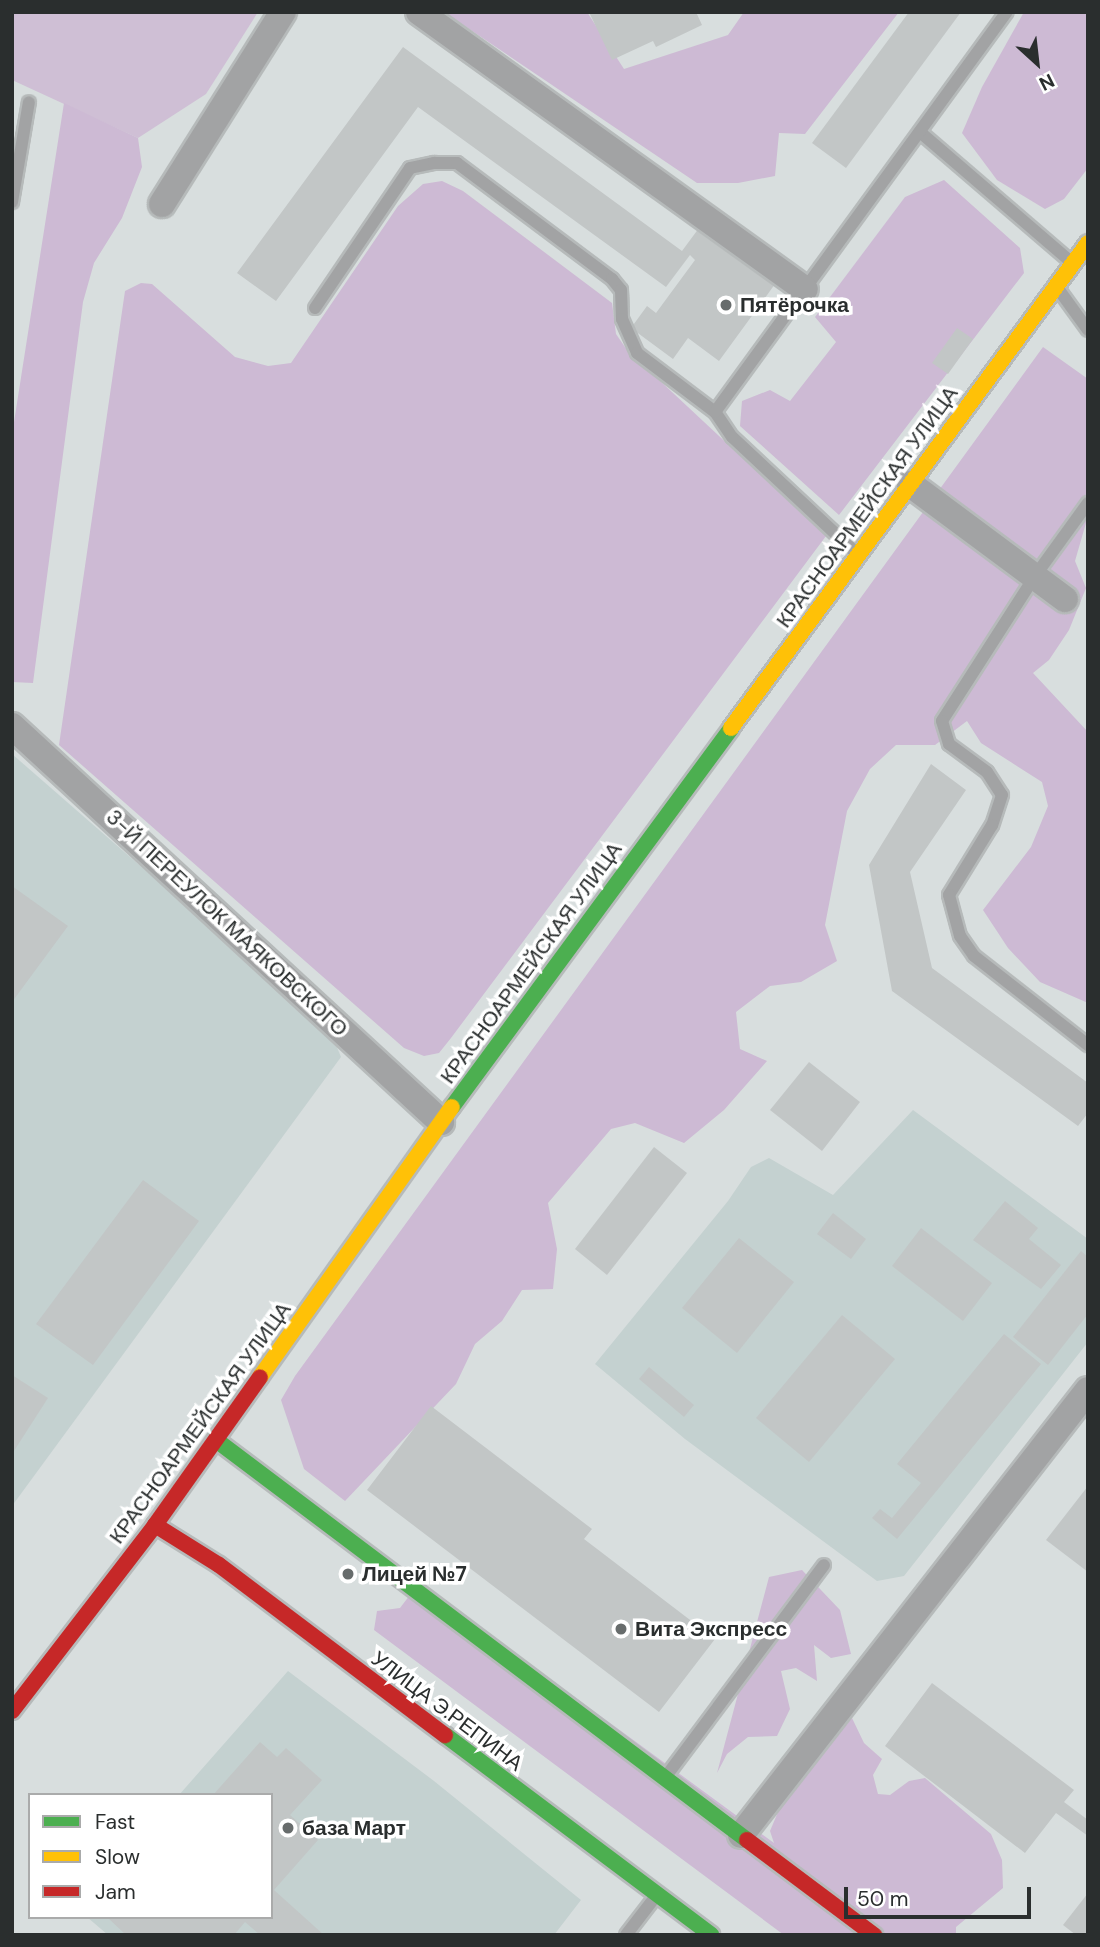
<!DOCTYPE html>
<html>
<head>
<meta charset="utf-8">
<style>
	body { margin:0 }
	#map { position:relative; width:1100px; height:1947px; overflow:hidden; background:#d8dede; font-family:"DM Sans",sans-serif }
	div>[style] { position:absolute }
	.built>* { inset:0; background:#c4d1d0 }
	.green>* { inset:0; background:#cfbfd5 }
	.forest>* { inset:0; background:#cdbad4 }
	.building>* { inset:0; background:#c2c6c6 }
	.roads { filter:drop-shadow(2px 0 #b6baba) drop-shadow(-2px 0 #b6baba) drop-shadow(0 2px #b6baba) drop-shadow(0 -2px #b6baba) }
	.lane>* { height:12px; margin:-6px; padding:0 6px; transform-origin:6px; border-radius:6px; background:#a2a3a4 }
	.street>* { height:26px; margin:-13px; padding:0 13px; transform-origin:13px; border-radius:13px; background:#a2a3a4 }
	.fast>* { height:16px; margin:-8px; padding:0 8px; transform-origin:8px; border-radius:8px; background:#4caf50 }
	.slow>* { height:16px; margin:-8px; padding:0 8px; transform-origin:8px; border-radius:8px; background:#ffc107 }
	.jam>* { height:16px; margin:-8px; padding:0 8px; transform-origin:8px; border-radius:8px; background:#c62828 }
	.dots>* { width:19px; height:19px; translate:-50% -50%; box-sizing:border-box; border:4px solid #fff; border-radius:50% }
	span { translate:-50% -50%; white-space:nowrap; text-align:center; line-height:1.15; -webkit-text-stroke:7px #fff; paint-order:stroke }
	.poi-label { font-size:21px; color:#2a2e2e; font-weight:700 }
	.left { translate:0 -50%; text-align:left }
	.street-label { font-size:21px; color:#2a2e2e }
	.frame { position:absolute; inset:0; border:14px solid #2a2e2e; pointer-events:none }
	.legend { position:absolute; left:28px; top:1793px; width:245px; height:126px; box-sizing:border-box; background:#fff; border:2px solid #aaabab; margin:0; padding:9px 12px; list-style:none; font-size:21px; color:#2a2e2e }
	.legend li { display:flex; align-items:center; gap:14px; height:35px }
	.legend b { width:35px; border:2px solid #aaabab }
	.north { position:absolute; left:1002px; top:28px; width:70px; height:70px; -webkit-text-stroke:5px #fff; paint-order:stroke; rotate:153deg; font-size:19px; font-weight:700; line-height:28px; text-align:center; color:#2a2e2e }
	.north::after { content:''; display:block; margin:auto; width:24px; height:32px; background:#2a2e2e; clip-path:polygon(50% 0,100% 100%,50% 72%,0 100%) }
	.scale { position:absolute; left:844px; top:1887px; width:187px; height:32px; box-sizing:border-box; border:4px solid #2a2e2e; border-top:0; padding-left:9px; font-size:21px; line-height:24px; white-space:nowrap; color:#2a2e2e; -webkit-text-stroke:5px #fff; paint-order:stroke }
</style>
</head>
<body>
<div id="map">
	<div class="built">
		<i style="clip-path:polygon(12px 754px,247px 959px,334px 1040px,341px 1057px,12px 1506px)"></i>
		<i style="clip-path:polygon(913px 1110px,1088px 1239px,1088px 1342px,904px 1576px,877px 1581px,685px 1439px,595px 1364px,728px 1201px,751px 1167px,769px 1158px,833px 1195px)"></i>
		<i style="clip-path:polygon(288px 1671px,434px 1781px,581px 1900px,554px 1935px,108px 1935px,87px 1917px,271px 1917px,271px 1795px,179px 1795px)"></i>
	</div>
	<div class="green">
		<i style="clip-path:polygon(12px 12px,258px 12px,206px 94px,138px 138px,12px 80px)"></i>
	</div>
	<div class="forest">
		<i style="clip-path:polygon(444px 12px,587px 12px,624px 69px,728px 35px,744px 12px,899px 12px,805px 134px,779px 133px,775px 176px,738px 183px,697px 183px)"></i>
		<i style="clip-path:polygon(1024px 12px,1088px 12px,1088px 168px,1064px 199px,1045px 209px,997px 180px,962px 133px,982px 87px)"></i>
		<i style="clip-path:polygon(64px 103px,138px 138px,142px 167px,122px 218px,94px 263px,83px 302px,33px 683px,12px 682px,12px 435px)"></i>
		<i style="clip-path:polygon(944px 180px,1020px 248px,1024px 273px,839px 515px,740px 426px,742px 401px,770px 390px,790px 401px,836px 342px,815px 317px,905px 197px)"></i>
		<i style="clip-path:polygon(442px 181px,463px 191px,612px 303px,616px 334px,627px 350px,826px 536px,451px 1038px,439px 1053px,424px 1056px,404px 1048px,59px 745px,125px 291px,141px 283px,152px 284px,235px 357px,268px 366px,291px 363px,398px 206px,423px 184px)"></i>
		<i style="clip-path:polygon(1043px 347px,1088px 379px,1088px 516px,1075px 561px,1086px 588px,1069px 630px,1049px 660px,1033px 673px,1088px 732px,1088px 1003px,1040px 982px,1008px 948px,983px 910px,1031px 847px,1048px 806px,1042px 782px,981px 743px,967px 721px,935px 745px,896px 745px,870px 769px,847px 811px,825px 925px,837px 961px,801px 982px,770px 986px,736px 1012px,740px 1049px,767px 1061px,724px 1110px,684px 1143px,635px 1123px,611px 1129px,548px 1203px,557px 1249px,553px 1289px,522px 1290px,502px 1321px,475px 1344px,456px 1384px,345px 1501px,304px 1469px,281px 1400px,295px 1376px)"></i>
		<i style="clip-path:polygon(802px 1570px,840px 1610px,851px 1654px,831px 1658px,814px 1645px,817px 1681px,796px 1668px,781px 1671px,790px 1709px,777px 1736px,748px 1737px,727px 1754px,717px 1773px,769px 1577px)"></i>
		<i style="clip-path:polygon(419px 1583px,774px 1843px,770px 1831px,786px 1793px,852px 1718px,864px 1743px,882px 1759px,873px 1775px,878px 1794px,890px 1795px,909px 1781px,925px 1778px,991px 1834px,1002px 1860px,1003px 1888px,956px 1927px,956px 1935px,784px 1935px,374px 1630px,377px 1611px,400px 1608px)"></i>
	</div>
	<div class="building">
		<i style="clip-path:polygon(589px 12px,696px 12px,702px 25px,656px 47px,653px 41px,612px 60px)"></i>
		<i style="clip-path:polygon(909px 12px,961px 12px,846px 168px,812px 143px)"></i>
		<i style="clip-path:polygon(403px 47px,682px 251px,699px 228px,775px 284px,719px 361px,688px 338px,673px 359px,631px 328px,647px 306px,656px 313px,695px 260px,690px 255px,666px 287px,418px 107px,276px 301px,237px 273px)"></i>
		<i style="clip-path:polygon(957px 328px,973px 339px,948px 374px,932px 363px)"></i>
		<i style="clip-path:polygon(931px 764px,966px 790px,910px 872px,932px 968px,1088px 1083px,1088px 1113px,1078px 1126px,892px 991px,869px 865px)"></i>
		<i style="clip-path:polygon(12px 886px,68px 926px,12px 1002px)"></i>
		<i style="clip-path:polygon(809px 1062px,860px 1102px,822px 1151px,770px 1110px)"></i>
		<i style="clip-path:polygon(654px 1147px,687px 1173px,607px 1275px,575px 1249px)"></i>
		<i style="clip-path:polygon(143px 1180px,199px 1221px,93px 1365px,36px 1324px)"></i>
		<i style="clip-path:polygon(1005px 1201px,1038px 1228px,1029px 1239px,1061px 1265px,1041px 1289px,973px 1240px)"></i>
		<i style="clip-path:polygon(833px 1213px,866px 1239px,851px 1259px,817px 1234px)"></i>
		<i style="clip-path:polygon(921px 1228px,992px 1283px,963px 1321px,892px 1266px)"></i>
		<i style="clip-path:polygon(739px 1238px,794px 1282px,737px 1353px,682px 1308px)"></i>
		<i style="clip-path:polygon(1081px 1251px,1088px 1257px,1088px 1314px,1048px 1365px,1013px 1337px)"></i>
		<i style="clip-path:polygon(842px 1315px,895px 1359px,809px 1462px,756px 1418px)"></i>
		<i style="clip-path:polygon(1004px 1334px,1041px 1364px,897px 1539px,872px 1518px,880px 1509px,892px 1518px,921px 1483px,897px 1464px)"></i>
		<i style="clip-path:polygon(649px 1367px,694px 1405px,684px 1417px,639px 1379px)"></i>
		<i style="clip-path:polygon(12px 1375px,48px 1398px,12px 1454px)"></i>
		<i style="clip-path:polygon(431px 1406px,592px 1529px,584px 1539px,715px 1639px,659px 1712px,367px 1490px)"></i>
		<i style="clip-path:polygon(1088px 1486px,1088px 1572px,1046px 1540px)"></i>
		<i style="clip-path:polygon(932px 1683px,1074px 1790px,1064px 1802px,1088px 1820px,1088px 1836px,1056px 1813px,1025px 1853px,885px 1746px)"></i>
		<i style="clip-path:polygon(260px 1742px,277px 1757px,286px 1748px,322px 1780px,290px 1815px,318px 1840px,274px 1890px,324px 1935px,260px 1935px,245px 1922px,234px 1935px,126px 1935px,107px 1917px,271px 1917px,271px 1795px,213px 1795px)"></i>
		<i style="clip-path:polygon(1088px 1893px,1088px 1935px,1076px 1935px,1063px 1925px)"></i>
	</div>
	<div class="roads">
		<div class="lane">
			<i style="left:920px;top:132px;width:198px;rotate:40.7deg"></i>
			<i style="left:12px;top:202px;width:101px;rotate:-80.4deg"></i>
			<i style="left:1059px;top:290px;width:49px;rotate:54.1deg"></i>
			<i style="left:315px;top:308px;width:169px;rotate:-55.8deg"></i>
			<i style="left:410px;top:168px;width:25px;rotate:-12deg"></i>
			<i style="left:434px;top:163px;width:23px"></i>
			<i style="left:457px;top:163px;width:194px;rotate:36.8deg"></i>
			<i style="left:612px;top:279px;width:14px;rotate:51deg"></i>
			<i style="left:621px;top:290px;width:29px;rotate:88deg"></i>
			<i style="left:622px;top:319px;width:37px;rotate:66deg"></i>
			<i style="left:637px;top:353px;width:98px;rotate:37.1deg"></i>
			<i style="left:1088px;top:503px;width:90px;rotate:126deg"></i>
			<i style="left:1035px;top:576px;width:172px;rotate:122.7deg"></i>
			<i style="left:942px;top:721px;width:24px;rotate:73deg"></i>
			<i style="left:949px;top:744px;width:47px;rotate:36.4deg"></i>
			<i style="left:987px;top:772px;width:27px;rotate:57deg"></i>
			<i style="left:1002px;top:795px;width:32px;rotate:108deg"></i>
			<i style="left:992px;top:825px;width:82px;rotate:121.6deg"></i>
			<i style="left:949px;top:895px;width:42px;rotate:75deg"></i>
			<i style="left:960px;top:936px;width:24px;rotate:55deg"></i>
			<i style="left:974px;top:956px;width:145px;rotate:38deg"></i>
			<i style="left:855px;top:552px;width:168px;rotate:-136.9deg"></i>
			<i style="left:732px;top:437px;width:30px;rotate:-124deg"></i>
			<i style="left:715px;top:412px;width:495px;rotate:-53.9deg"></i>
			<i style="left:667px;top:1775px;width:262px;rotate:-53.2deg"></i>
			<i style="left:626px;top:1935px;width:49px;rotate:-52.4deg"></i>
		</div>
		<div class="street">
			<i style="left:419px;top:12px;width:475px;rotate:35.7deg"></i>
			<i style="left:162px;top:204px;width:227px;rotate:-57.8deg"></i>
			<i style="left:910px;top:484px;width:193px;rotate:36.6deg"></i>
			<i style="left:12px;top:726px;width:584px;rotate:42.71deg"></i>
			<i style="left:741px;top:1835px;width:564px;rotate:-52.05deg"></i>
		</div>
		<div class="fast">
			<i style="left:452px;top:1107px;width:471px;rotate:-53.6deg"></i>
			<i style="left:216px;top:1440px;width:665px;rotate:36.99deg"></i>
			<i style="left:445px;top:1735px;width:333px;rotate:36.9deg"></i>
		</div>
		<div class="slow">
			<i style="left:731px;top:728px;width:602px;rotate:-53.64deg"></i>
			<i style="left:260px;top:1377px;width:331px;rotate:-54.6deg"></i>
		</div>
		<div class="jam">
			<i style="left:155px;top:1525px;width:75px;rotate:32deg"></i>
			<i style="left:219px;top:1565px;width:283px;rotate:37deg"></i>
			<i style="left:12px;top:1711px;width:235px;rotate:-52.4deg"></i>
			<i style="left:155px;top:1525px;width:181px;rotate:-54.6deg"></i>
			<i style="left:747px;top:1840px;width:159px;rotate:36.8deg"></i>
		</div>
	</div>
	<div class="dots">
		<i style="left:726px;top:305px;background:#676c6c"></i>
		<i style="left:348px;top:1574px;background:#676c6c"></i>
		<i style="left:621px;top:1629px;background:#676c6c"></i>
		<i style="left:288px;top:1828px;background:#676c6c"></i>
	</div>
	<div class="poi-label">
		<span class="left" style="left:740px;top:305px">Пятёрочка</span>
		<span class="left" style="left:362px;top:1574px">Лицей №7</span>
		<span class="left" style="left:635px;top:1629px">Вита Экспресс</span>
		<span class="left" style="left:302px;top:1828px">база Март</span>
	</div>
	<div class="street-label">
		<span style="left:867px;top:507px;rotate:-54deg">КРАСНОАРМЕЙСКАЯ УЛИЦА</span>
		<span style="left:227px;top:923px;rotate:43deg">3-Й ПЕРЕУЛОК МАЯКОВСКОГО</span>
		<span style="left:531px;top:963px;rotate:-54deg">КРАСНОАРМЕЙСКАЯ УЛИЦА</span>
		<span style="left:200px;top:1423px;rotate:-54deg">КРАСНОАРМЕЙСКАЯ УЛИЦА</span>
		<span style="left:447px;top:1711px;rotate:37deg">УЛИЦА Э.РЕПИНА</span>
	</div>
	<div class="frame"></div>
	<ul class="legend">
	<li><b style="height:9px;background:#4caf50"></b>Fast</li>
	<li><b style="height:9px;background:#ffc107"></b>Slow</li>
	<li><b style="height:9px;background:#c62828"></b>Jam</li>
	</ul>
	<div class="north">N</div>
	<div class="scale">50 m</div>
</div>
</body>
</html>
